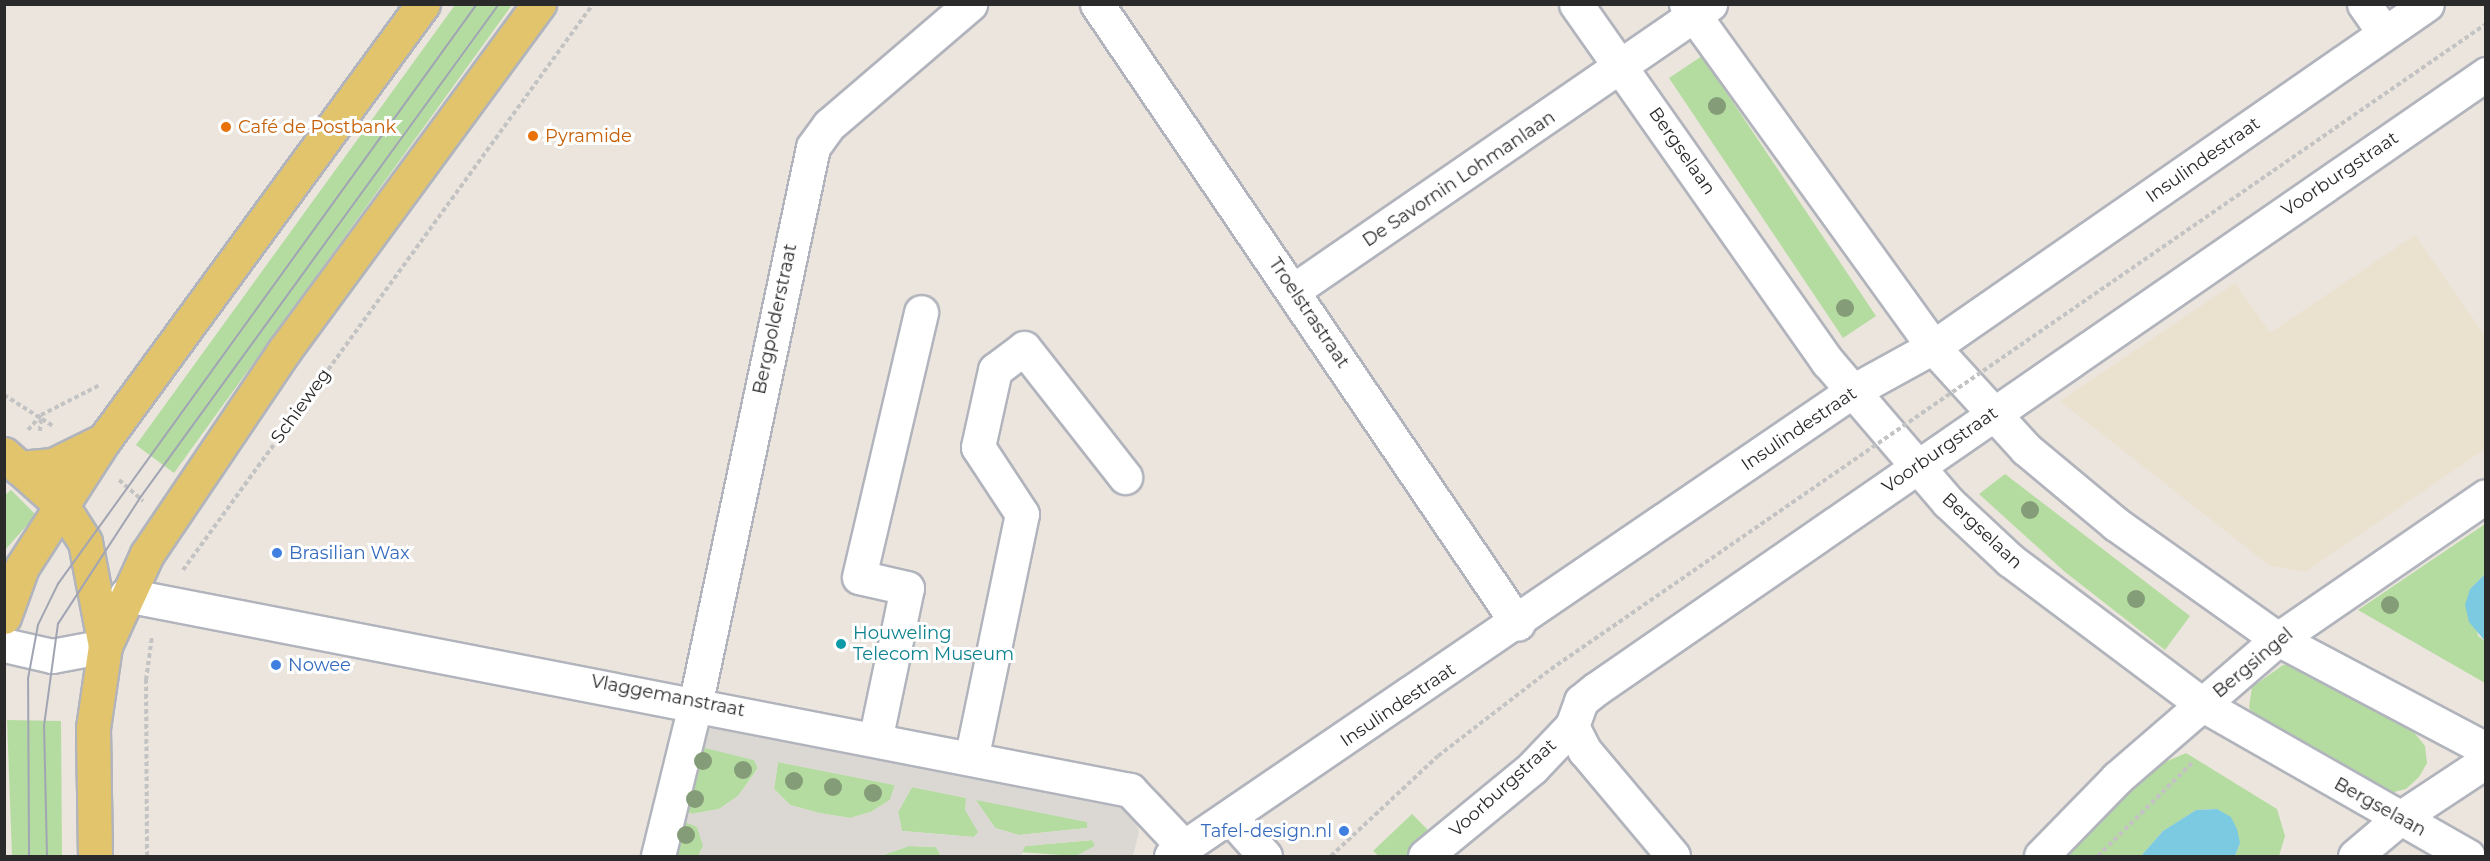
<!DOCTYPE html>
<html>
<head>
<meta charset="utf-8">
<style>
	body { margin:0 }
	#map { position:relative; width:2490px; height:861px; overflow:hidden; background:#ebe5de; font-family:Montserrat,sans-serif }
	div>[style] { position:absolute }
	.education>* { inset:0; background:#ebe1cf }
	.green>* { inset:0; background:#b5dca0 }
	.plaza>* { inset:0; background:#dbd8d4 }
	.water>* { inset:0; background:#7cc9e2 }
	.path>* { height:4px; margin-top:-2px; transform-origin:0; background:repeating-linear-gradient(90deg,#c3c3c3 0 4.5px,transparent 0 7.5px) }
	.roads { filter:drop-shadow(2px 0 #b1b4bc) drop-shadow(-2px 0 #b1b4bc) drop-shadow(0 2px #b1b4bc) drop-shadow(0 -2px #b1b4bc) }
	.minor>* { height:33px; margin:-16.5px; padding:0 16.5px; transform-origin:16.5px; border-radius:16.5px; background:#fff }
	.major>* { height:33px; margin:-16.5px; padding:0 16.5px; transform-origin:16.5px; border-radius:16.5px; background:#e2c46c }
	.tram>* { height:1.5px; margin:-0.75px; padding:0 0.75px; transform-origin:0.75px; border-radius:0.75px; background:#a1a4b3 }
	.path-bridge>* { height:4px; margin-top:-2px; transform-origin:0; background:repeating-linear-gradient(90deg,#c3c3c3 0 4.5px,transparent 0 7.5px) }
	.trees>* { width:18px; height:18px; margin:-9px; border-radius:50%; background:#849c77 }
	.dots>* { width:16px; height:16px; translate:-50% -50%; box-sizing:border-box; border:3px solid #fff; border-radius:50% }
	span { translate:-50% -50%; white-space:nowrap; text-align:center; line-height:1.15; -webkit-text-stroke:6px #fff; paint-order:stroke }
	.food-label { font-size:18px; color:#c56008 }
	.left { translate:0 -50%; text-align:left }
	.street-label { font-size:18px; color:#2a2a2a }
	.shop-label { font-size:18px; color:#366cbe }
	.right { translate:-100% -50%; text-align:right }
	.culture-label { font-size:18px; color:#0d838f }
	.frame { position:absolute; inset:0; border:6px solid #2a2a2a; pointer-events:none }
</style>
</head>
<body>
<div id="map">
	<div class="education">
		<i style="clip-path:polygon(2415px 235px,2485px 336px,2485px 449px,2305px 572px,2270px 566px,2060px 401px,2235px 283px,2270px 333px)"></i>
	</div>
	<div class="green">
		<i style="clip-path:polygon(455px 5px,512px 5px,174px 473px,136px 445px)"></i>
		<i style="clip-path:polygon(1702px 56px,1876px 316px,1843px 338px,1669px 78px)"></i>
		<i style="clip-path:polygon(2005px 474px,2190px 616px,2165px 650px,2065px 572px,1979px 494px)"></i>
		<i style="clip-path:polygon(11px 490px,36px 515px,5px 550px,5px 495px)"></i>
		<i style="clip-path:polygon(2485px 524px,2485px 574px,2470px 589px,2478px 636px,2485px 641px,2485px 683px,2358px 610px)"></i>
		<i style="clip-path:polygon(2283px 665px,2295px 665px,2413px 731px,2425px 746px,2427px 763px,2419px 777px,2406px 789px,2386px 794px,2261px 724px,2249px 708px,2252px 687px)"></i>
		<i style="clip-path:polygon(7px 720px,61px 721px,62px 856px,12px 856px)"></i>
		<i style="clip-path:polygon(706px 748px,754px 760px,758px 768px,738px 796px,719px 809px,692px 814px,680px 808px,695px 751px)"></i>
		<i style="clip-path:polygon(2186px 753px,2277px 809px,2285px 836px,2279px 856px,2235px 856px,2240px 843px,2217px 809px,2196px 810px,2163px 831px,2141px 856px,2067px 856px,2149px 769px)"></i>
		<i style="clip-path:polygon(778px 762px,895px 785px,890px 800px,871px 812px,850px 818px,819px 813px,790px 805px,774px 789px)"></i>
		<i style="clip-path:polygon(912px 787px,967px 798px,979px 832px,974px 837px,902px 831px,898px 812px)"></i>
		<i style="clip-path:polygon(975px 799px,1088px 822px,1087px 828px,1019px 835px,995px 828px)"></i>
		<i style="clip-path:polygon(1412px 814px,1431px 833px,1406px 856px,1379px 856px,1373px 851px)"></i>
		<i style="clip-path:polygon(678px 819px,697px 826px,704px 846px,698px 856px,670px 856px)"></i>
		<i style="clip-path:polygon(1093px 840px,1095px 846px,1076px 856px,1018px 852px,1025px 846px)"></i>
		<i style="clip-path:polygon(909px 846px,936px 847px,941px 856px,880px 856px)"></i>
	</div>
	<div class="plaza">
		<i style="clip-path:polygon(evenodd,673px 721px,1111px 797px,1131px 807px,1139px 832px,1133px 856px,1076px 856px,1095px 846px,1092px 840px,1025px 846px,1021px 856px,941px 856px,936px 847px,909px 846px,880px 856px,698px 856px,703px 846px,697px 827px,678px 819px,645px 856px,673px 721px,706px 748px,754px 760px,758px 769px,738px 796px,719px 809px,692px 814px,680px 808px,695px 751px,706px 748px,673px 721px,778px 762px,895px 785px,890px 800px,871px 812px,850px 818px,819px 813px,790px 805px,774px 789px,778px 762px,673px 721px,912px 787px,966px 798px,965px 810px,978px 832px,974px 837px,902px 831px,898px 812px,912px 787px,673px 721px,976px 800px,1087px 822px,1087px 828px,1019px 835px,995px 828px,976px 800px)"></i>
	</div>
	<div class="water">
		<i style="clip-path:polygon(2485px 574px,2485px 641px,2469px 622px,2465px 605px,2470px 589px)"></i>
		<i style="clip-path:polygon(2217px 809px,2231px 817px,2237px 829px,2240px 843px,2235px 856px,2141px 856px,2163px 831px,2196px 810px)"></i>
	</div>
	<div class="path">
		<i style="left:4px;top:395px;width:58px;rotate:32.3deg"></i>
		<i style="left:28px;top:430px;width:20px;rotate:-49deg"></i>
		<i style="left:41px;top:415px;width:66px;rotate:-27deg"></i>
		<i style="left:40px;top:431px;width:16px;rotate:-86deg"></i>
		<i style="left:119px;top:480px;width:32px;rotate:41deg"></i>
		<i style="left:183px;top:570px;width:699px;rotate:-54.08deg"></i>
		<i style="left:147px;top:856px;width:176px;rotate:-90.3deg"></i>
		<i style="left:146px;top:680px;width:44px;rotate:-82.2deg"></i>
		<i style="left:2098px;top:856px;width:134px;rotate:-44.7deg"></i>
	</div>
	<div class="roads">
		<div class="minor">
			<i style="left:1097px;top:4px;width:749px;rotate:55.82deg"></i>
			<i style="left:1576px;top:4px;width:438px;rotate:54.9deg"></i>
			<i style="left:1828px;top:362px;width:184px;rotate:49.4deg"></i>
			<i style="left:1948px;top:502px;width:85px;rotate:43.1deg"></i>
			<i style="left:2010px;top:560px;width:241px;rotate:36.9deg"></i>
			<i style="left:2203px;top:705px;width:305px;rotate:29.7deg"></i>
			<i style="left:1686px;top:4px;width:423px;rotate:54.2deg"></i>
			<i style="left:1933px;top:347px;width:138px;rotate:47.6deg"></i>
			<i style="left:2026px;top:449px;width:117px;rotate:39.8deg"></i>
			<i style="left:2116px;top:524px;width:199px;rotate:35.4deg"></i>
			<i style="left:2278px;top:639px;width:235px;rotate:27.9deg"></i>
			<i style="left:2364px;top:4px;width:35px;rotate:55deg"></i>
			<i style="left:1294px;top:290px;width:505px;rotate:-34.51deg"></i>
			<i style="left:126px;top:595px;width:1023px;rotate:10.99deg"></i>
			<i style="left:1130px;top:790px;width:79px;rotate:46.5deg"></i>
			<i style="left:4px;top:645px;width:49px;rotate:12.9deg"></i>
			<i style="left:52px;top:656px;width:54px;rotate:-10.7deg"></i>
			<i style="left:1572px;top:726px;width:28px;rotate:63deg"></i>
			<i style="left:1585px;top:751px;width:137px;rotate:50deg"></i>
			<i style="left:876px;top:736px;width:151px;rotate:-78.2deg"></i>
			<i style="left:907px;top:588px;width:49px;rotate:-167.1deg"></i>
			<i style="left:859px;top:577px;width:272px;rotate:-76.8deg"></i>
			<i style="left:972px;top:755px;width:246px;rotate:-78.3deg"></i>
			<i style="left:1022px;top:514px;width:80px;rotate:-123.3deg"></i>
			<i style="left:978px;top:447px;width:79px;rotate:-77.6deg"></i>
			<i style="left:995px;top:370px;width:36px;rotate:-37deg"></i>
			<i style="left:1024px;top:348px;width:164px;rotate:51.9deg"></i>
			<i style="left:1231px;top:818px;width:51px;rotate:48.2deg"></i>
			<i style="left:658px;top:856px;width:160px;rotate:-76.2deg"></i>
			<i style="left:696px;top:701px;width:566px;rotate:-78.07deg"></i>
			<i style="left:813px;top:147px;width:27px;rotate:-54deg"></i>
			<i style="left:829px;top:125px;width:186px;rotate:-40.6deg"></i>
			<i style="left:1171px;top:856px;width:823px;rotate:-34.31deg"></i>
			<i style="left:1851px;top:392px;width:94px;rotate:-28.8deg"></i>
			<i style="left:1933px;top:347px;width:601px;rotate:-34.77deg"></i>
			<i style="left:1425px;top:856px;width:139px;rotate:-39.4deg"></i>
			<i style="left:1532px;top:768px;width:58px;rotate:-46.4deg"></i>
			<i style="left:1572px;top:726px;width:27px;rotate:-70deg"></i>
			<i style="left:1581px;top:701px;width:19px;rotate:-39deg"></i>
			<i style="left:1596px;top:689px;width:1082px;rotate:-34.64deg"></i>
			<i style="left:2041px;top:856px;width:109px;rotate:-45.7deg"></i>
			<i style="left:2117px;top:778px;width:213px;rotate:-40.8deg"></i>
			<i style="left:2278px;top:639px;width:252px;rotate:-34.5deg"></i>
			<i style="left:2355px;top:856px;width:59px;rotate:-40.2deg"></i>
			<i style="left:2400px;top:818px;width:103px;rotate:-33.5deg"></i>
		</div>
		<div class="major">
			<i style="left:4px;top:454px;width:78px;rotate:41.9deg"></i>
			<i style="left:62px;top:506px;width:43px;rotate:57.4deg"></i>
			<i style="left:85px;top:542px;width:106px;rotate:79.1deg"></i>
			<i style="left:19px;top:468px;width:34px;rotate:-5deg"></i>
			<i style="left:53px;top:465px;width:57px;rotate:-26.1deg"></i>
			<i style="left:4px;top:617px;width:53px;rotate:-70.2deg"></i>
			<i style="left:22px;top:567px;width:151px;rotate:-57.2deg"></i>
			<i style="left:104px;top:440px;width:540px;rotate:-53.81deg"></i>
			<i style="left:95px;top:856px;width:128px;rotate:-90.9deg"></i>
			<i style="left:93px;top:728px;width:83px;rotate:-81.7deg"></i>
			<i style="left:105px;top:646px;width:101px;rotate:-65.5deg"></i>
			<i style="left:147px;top:554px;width:245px;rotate:-56deg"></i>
			<i style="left:284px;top:351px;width:431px;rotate:-53.7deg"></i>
		</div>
	</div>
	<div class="tram">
		<i style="left:29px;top:856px;width:177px;rotate:-90.3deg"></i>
		<i style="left:28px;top:679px;width:55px;rotate:-79.5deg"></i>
		<i style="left:38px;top:625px;width:46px;rotate:-64deg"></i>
		<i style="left:58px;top:584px;width:716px;rotate:-54.16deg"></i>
		<i style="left:47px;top:856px;width:130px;rotate:-91.3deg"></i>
		<i style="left:44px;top:726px;width:103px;rotate:-82.2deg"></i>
		<i style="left:58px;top:624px;width:150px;rotate:-56.9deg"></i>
		<i style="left:140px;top:498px;width:611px;rotate:-53.99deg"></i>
	</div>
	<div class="path-bridge">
		<i style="left:1331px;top:856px;width:146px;rotate:-43.1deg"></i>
		<i style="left:1438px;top:756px;width:143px;rotate:-37.6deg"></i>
		<i style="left:1551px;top:669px;width:1136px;rotate:-34.6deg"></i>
	</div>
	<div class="trees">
		<i style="left:1717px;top:106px"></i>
		<i style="left:1845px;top:308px"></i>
		<i style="left:2030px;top:510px"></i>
		<i style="left:2136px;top:599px"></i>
		<i style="left:2390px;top:605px"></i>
		<i style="left:703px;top:761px"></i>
		<i style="left:743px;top:770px"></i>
		<i style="left:794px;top:781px"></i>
		<i style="left:833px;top:787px"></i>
		<i style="left:873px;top:793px"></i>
		<i style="left:695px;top:799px"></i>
		<i style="left:686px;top:835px"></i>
	</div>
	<div class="dots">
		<i style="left:226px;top:127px;background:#e8710a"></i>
		<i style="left:533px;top:136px;background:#e8710a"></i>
		<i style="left:277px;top:553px;background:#3f7fe0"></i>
		<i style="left:841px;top:644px;background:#0f9aa8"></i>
		<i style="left:276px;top:665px;background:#3f7fe0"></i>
		<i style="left:1344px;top:831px;background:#3f7fe0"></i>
	</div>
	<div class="food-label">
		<span class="left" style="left:238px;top:127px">Café de Postbank</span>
		<span class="left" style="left:545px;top:136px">Pyramide</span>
	</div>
	<div class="street-label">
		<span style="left:1682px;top:151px;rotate:55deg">Bergselaan</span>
		<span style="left:2203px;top:160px;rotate:-35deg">Insulindestraat</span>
		<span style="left:2340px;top:174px;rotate:-34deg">Voorburgstraat</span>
		<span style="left:1459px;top:179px;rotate:-34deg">De Savornin Lohmanlaan</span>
		<span style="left:1309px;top:313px;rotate:56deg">Troelstrastraat</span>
		<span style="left:775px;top:319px;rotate:-78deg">Bergpolderstraat</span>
		<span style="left:301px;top:406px;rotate:-54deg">Schieweg</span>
		<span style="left:1799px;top:429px;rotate:-34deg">Insulindestraat</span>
		<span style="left:1940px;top:450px;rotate:-35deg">Voorburgstraat</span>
		<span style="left:1982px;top:531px;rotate:43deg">Bergselaan</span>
		<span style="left:2253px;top:663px;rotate:-40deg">Bergsingel</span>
		<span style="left:668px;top:696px;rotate:11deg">Vlaggemanstraat</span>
		<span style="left:1398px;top:705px;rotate:-34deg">Insulindestraat</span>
		<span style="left:1503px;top:788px;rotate:-42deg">Voorburgstraat</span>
		<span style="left:2380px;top:807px;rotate:29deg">Bergselaan</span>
	</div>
	<div class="shop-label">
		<span class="left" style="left:289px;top:553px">Brasilian Wax</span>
		<span class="left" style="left:288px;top:665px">Nowee</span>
		<span class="right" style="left:1332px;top:831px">Tafel-design.nl</span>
	</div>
	<div class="culture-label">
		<span class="left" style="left:853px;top:644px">Houweling<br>Telecom Museum</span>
	</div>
	<div class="frame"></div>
</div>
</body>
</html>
